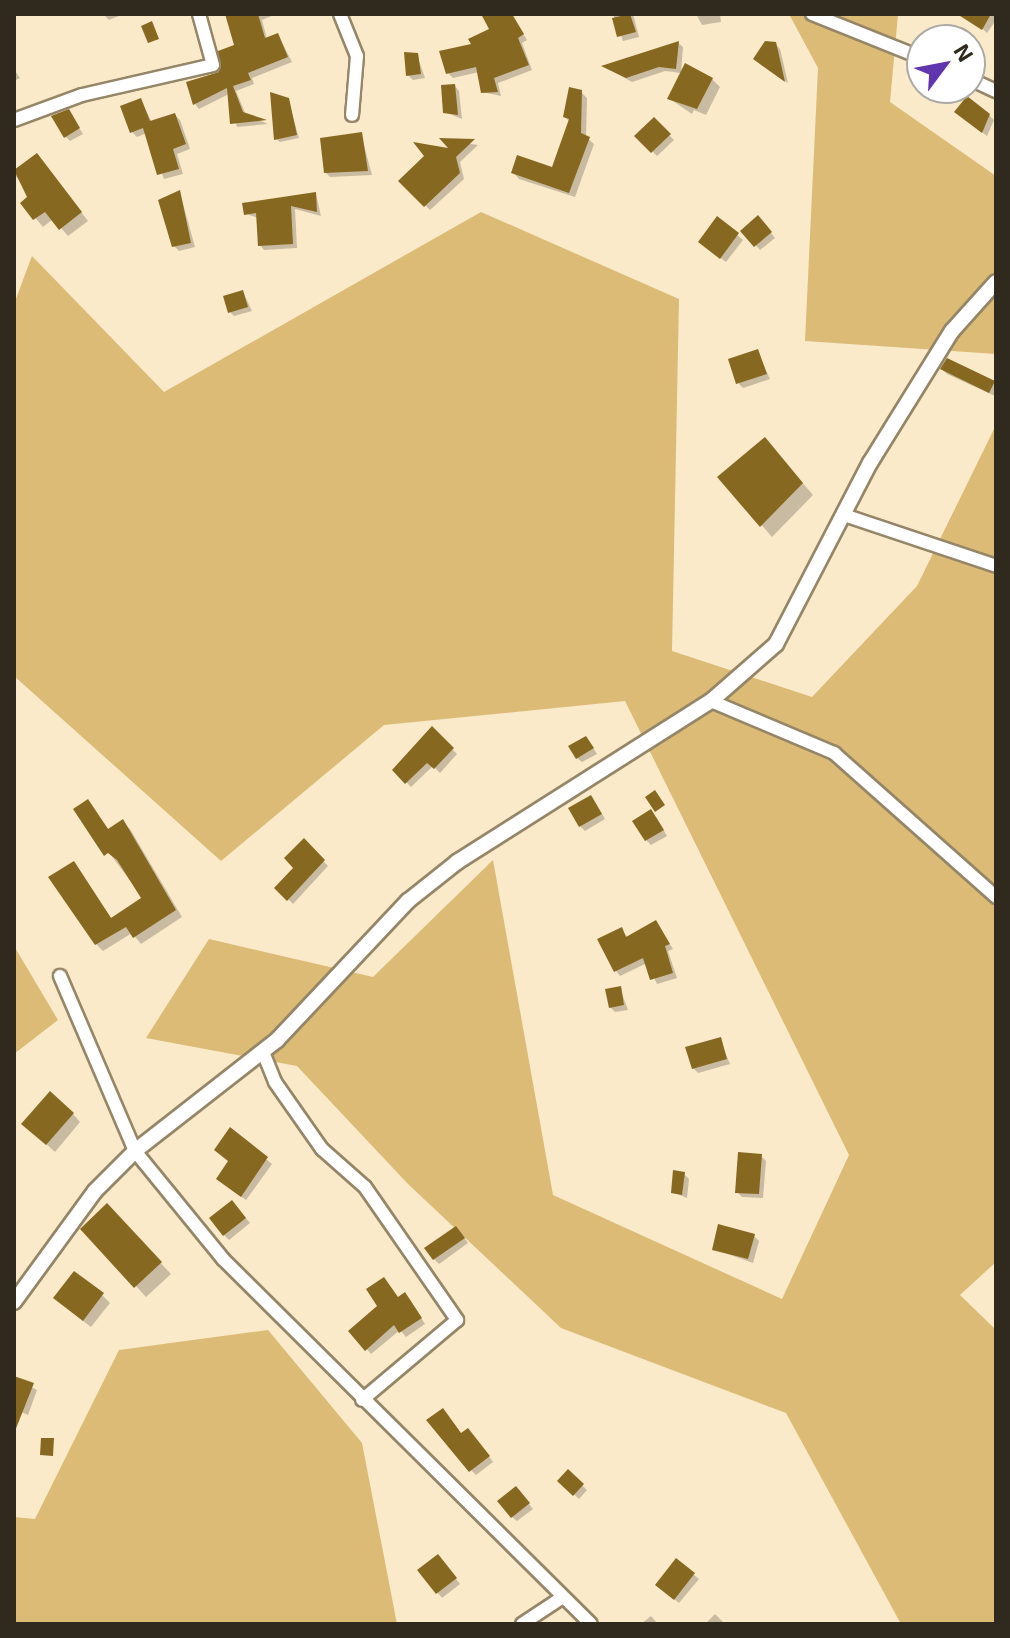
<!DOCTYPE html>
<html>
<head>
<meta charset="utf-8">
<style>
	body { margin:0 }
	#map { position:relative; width:1010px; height:1638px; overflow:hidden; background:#faeaca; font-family:"Exo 2",sans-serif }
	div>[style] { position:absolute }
	.green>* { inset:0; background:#dbbb76 }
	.shadow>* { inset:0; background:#0003 }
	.building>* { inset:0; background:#866821 }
	.roads { filter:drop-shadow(2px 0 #958668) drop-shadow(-2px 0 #958668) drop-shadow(0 2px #958668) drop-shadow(0 -2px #958668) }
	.minor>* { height:12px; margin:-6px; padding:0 6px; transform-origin:6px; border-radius:6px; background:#fff }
	.tertiary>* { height:14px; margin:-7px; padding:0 7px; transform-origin:7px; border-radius:7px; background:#fff }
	span { translate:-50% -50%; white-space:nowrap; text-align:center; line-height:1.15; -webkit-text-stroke:8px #fff; paint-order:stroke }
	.frame { position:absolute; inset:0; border:16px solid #302a1e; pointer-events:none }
	.north { position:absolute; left:906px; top:24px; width:80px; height:80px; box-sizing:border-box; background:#fff; border:2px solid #acaaa5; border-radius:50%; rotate:58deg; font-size:22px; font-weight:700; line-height:32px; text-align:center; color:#302a1e }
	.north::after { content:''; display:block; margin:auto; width:28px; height:36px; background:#6135ad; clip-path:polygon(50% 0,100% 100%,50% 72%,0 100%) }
</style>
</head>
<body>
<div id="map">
	<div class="green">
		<i style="clip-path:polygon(789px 14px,898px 14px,890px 102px,996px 176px,996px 354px,805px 341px,818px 68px)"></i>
		<i style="clip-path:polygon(481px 212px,679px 299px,672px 651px,812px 697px,917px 586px,996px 425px,996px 1262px,960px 1295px,996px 1330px,996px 1624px,901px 1624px,786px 1413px,561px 1328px,408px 1184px,297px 1066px,146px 1038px,209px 939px,373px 977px,493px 860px,553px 1195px,782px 1299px,849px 1155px,625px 701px,384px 725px,221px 861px,14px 676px,14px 304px,32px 256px,164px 392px)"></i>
		<i style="clip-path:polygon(14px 946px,58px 1020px,14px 1054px)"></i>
		<i style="clip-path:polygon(268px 1330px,362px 1443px,397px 1624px,14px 1624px,14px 1517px,35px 1519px,119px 1350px)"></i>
	</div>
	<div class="shadow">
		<i style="clip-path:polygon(103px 14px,124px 14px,109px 20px)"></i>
		<i style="clip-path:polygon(227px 14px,276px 14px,262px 20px,267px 39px,278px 35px,292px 62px,252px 78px,254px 84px,236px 91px,246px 115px,268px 124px,237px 127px,229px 94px,199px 109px,195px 104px,189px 84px,221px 73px,236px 46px)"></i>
		<i style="clip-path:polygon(483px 14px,511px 14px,527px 40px,522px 43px,532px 70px,498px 83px,501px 96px,482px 92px,479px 72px,453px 78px,448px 73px,491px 30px)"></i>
		<i style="clip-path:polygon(613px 14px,633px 14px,639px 37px,623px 41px)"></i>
		<i style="clip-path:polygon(696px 14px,720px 14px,721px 22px,702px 25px)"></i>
		<i style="clip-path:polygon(967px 14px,996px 14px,996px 20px,987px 33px)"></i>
		<i style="clip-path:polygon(678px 43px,683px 47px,681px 73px,665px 71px,632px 82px,605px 67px)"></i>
		<i style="clip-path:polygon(775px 44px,780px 49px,788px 83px,760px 64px)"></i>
		<i style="clip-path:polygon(417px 55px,425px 78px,413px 80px,408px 75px)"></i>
		<i style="clip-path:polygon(14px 69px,20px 78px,14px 81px)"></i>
		<i style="clip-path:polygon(712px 79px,720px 87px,706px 115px,694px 110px,692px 114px,670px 99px)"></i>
		<i style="clip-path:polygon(455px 86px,459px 91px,462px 119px,445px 112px)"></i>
		<i style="clip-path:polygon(581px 92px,587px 98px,586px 137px,594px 144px,575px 197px,519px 179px,514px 173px,553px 169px,570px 122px,565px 117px)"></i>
		<i style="clip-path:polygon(141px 100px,152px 123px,175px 115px,180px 120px,190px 149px,177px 154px,183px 174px,164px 179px,147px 133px,137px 137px,132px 132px)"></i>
		<i style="clip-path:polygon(288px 100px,299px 138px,280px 142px,276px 139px)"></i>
		<i style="clip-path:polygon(69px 112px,83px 134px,70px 141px,65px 136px)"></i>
		<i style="clip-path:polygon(989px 115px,994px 120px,987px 136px,962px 116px)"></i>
		<i style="clip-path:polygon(654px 120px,674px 140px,657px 156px,637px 136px)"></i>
		<i style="clip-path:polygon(361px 134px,372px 175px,330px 177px,325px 172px)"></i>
		<i style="clip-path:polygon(444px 140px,478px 145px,460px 162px,464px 179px,430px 210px,401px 181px,453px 151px)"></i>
		<i style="clip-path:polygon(37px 155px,88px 221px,68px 236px,53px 219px,43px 227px,23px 203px,30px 197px,14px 173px)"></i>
		<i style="clip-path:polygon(180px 193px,195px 247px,179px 251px,174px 246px)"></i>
		<i style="clip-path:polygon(316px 194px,321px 216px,295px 209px,297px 248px,264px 250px,260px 245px,258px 218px,246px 214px)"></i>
		<i style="clip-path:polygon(718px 219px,743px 240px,726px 262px,705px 246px)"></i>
		<i style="clip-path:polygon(763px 223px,775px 238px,760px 250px,743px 231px)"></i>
		<i style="clip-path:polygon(243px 292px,252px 311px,234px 316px,230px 312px)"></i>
		<i style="clip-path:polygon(757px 351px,770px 379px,743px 388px,738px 383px)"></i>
		<i style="clip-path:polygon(942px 369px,994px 383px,995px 396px,947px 374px)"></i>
		<i style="clip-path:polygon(775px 451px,813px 495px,772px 537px,720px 477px)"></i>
		<i style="clip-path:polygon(432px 729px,457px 754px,440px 773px,433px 766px,411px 787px,395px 770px)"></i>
		<i style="clip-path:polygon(590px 743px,597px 754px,582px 762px,577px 758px)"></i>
		<i style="clip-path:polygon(88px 802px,109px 830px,123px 822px,130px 829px,182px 917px,141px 944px,132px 933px,103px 951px,96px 944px,74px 864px,112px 919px,144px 899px,76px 809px)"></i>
		<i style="clip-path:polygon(595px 802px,605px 819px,585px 831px,580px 826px)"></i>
		<i style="clip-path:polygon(656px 817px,667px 836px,651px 845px,646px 840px)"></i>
		<i style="clip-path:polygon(304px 841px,328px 866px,293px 904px,277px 888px,296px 868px)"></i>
		<i style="clip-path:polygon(656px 923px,673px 949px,668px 951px,677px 978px,657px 984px,647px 963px,620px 976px,616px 971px,621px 929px,628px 938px)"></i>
		<i style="clip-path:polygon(620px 988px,628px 1010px,615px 1012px,610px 1007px)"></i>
		<i style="clip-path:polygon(720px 1040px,730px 1064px,698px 1073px,693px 1068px)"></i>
		<i style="clip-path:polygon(73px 1114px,80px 1122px,55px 1152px,32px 1131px)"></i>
		<i style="clip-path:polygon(230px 1130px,272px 1164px,246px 1200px,223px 1183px,230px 1162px)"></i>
		<i style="clip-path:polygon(761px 1156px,766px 1161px,763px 1198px,742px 1197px,737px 1192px)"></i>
		<i style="clip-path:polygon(684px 1174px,689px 1179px,687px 1198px,673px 1192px)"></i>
		<i style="clip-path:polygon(107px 1206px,171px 1274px,146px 1297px,136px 1286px)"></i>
		<i style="clip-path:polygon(237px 1207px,250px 1223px,229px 1240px,224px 1235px)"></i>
		<i style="clip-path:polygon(461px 1233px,468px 1243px,439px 1264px,434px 1259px)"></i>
		<i style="clip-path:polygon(754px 1236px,759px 1241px,753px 1263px,714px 1249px)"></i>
		<i style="clip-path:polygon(102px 1295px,110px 1303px,91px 1327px,64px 1306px)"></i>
		<i style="clip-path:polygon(398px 1299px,410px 1300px,425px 1324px,406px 1337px,400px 1330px,371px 1354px,351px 1331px)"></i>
		<i style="clip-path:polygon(14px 1378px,37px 1390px,28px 1415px,14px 1409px)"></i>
		<i style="clip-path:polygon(473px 1435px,493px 1462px,476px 1475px,471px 1470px)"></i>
		<i style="clip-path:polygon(568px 1472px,587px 1490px,579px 1499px,560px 1481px)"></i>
		<i style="clip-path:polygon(520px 1493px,533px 1509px,517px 1521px,512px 1517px)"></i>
		<i style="clip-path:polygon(442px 1561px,460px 1584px,442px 1598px,420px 1571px)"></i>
		<i style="clip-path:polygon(677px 1561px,699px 1579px,679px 1603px,662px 1589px)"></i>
		<i style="clip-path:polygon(715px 1614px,725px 1624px,705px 1624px)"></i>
		<i style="clip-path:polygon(651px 1616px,658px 1624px,641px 1624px)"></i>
	</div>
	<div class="building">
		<i style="clip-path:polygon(225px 14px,258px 14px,265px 38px,278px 33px,288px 57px,248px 73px,251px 80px,233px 86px,243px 112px,267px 120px,230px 124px,227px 88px,193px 105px,186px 82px,219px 72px,218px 51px,234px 45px)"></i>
		<i style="clip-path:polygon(481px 14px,512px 14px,524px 34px,518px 38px,529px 65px,494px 78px,498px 92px,481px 93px,476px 67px,446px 74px,439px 51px,471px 44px,468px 39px,489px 29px)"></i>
		<i style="clip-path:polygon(630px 14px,636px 32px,617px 37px,612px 18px)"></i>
		<i style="clip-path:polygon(957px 14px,991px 14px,982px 30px)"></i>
		<i style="clip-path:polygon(152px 21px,159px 39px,148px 43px,141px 26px)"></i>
		<i style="clip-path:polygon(679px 41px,676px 69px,659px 67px,626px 78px,601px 66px)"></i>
		<i style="clip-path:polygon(765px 41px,776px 42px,785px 82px,753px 59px)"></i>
		<i style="clip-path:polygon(404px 52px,418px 53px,421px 74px,406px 76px)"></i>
		<i style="clip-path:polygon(685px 63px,713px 78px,697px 109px,667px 99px)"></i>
		<i style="clip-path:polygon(455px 84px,458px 115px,443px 113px,441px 85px)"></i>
		<i style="clip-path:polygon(569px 87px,582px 90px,581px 133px,590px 137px,569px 193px,511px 173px,517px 155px,552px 167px,569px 119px,563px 117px)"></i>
		<i style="clip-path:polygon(270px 92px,289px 98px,297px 135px,274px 140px)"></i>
		<i style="clip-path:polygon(967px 96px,990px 114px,982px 133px,954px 112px)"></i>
		<i style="clip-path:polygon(141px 98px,150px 121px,175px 113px,186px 144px,173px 149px,179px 169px,157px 175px,143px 128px,130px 133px,120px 106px)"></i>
		<i style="clip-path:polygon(69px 109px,80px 128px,64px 138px,51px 116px)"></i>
		<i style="clip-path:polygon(654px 117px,671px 134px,651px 153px,634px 136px)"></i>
		<i style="clip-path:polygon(362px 132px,368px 171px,324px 173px,320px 138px)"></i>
		<i style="clip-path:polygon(439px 138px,475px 139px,456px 157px,460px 173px,424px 207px,398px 181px,424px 156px,413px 142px,448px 148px)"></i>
		<i style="clip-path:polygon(37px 153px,82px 212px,59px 230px,45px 212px,33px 220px,20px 203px,27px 197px,14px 170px)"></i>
		<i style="clip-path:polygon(180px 190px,191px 243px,172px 247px,158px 200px)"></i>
		<i style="clip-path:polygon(316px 192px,317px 212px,291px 206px,293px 244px,258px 246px,256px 213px,244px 215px,242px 203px)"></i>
		<i style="clip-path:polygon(758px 215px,772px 232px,754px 247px,740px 231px)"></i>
		<i style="clip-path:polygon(717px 216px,739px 233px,720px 259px,698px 242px)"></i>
		<i style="clip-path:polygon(243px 290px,248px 307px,228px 313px,223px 296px)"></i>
		<i style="clip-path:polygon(758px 349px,767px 374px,736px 384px,728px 359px)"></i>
		<i style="clip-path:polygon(947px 358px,995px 381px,989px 393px,940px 369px)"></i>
		<i style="clip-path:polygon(765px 437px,803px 483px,760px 527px,717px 477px)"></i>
		<i style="clip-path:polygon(432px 726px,454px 748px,434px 769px,427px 763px,405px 784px,392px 770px)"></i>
		<i style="clip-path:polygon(586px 736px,594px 748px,576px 759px,568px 746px)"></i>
		<i style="clip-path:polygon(655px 790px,665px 805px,655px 812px,645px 797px)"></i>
		<i style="clip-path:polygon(591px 795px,602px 814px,579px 827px,568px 808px)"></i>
		<i style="clip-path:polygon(88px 799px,108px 829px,123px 819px,176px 910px,133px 938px,126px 927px,95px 945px,48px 877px,74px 861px,111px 918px,141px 898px,117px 860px,108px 853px,104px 856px,73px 809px)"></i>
		<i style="clip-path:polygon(651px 809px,664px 830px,645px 841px,632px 821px)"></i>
		<i style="clip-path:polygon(304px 838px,325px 860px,287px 901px,274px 888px,293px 868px,284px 858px)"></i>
		<i style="clip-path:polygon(656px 920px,670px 944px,665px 946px,673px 973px,650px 980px,643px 958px,614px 972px,597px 939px,622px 927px,626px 937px)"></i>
		<i style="clip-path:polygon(621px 986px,624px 1005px,609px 1008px,605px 989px)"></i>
		<i style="clip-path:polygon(721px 1037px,727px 1059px,692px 1069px,685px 1047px)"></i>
		<i style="clip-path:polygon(50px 1091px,74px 1113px,46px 1145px,21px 1124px)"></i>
		<i style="clip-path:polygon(230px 1127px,268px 1157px,241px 1197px,216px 1179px,228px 1161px,214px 1150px)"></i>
		<i style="clip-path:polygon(738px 1152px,762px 1154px,759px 1194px,735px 1193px)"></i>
		<i style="clip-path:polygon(673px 1170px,685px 1172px,682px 1195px,671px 1193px)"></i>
		<i style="clip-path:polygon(232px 1200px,246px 1218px,223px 1236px,209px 1218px)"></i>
		<i style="clip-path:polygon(107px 1203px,162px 1262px,134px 1288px,80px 1229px)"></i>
		<i style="clip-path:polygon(718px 1224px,755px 1234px,748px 1259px,712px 1250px)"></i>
		<i style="clip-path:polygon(456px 1226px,465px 1238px,433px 1260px,424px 1248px)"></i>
		<i style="clip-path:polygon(74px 1271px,104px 1293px,83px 1321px,53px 1298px)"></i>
		<i style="clip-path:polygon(384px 1277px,398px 1297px,405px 1292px,422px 1318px,399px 1333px,394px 1325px,365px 1351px,348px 1331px,377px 1306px,366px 1289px)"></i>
		<i style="clip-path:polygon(14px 1376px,34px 1383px,15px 1431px,14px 1431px)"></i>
		<i style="clip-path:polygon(443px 1408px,461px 1433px,468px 1428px,490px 1456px,469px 1472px,426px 1420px)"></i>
		<i style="clip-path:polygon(41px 1438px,54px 1438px,53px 1456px,40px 1455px)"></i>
		<i style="clip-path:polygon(568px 1469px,584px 1484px,573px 1496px,557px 1481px)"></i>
		<i style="clip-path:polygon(516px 1486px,530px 1503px,511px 1518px,497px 1501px)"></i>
		<i style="clip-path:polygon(438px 1554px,457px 1578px,436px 1594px,417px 1570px)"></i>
		<i style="clip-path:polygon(676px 1558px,695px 1573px,674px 1600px,655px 1585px)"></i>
	</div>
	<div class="roads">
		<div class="minor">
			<i style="left:340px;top:14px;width:45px;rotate:68deg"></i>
			<i style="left:357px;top:56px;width:59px;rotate:94.8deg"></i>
			<i style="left:812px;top:14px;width:118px;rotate:21.8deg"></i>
			<i style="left:970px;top:79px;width:29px;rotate:25deg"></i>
			<i style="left:14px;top:120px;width:72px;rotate:-20.2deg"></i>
			<i style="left:82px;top:95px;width:134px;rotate:-12.9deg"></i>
			<i style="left:213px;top:65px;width:53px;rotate:-105.4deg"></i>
			<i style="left:844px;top:515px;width:160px;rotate:18.5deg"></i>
			<i style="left:711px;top:701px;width:134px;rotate:22.9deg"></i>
			<i style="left:834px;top:753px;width:217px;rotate:41.6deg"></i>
			<i style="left:60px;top:976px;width:190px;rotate:66.8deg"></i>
			<i style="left:135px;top:1151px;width:139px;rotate:50.8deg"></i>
			<i style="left:223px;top:1259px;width:518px;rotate:44.77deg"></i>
			<i style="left:263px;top:1052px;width:32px;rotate:68deg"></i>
			<i style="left:275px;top:1082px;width:82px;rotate:55deg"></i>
			<i style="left:322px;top:1149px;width:57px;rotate:41.5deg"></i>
			<i style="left:365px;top:1187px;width:162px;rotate:55.3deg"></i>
			<i style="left:457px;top:1320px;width:124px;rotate:139.9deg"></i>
			<i style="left:522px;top:1624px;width:49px;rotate:-33.4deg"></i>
		</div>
		<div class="tertiary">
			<i style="left:14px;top:1302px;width:137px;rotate:-53.9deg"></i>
			<i style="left:95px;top:1191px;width:57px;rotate:-45deg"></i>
			<i style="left:135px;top:1151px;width:180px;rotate:-38deg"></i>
			<i style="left:277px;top:1040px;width:191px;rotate:-46.7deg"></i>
			<i style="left:408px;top:901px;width:63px;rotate:-38.5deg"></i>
			<i style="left:457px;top:862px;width:301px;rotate:-32.4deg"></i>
			<i style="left:711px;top:701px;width:86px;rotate:-41.2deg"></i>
			<i style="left:776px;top:644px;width:204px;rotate:-62.6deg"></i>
			<i style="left:870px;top:463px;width:155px;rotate:-58.2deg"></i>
			<i style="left:952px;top:331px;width:66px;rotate:-48.1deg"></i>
		</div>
	</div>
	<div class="frame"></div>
	<div class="north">N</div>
</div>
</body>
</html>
